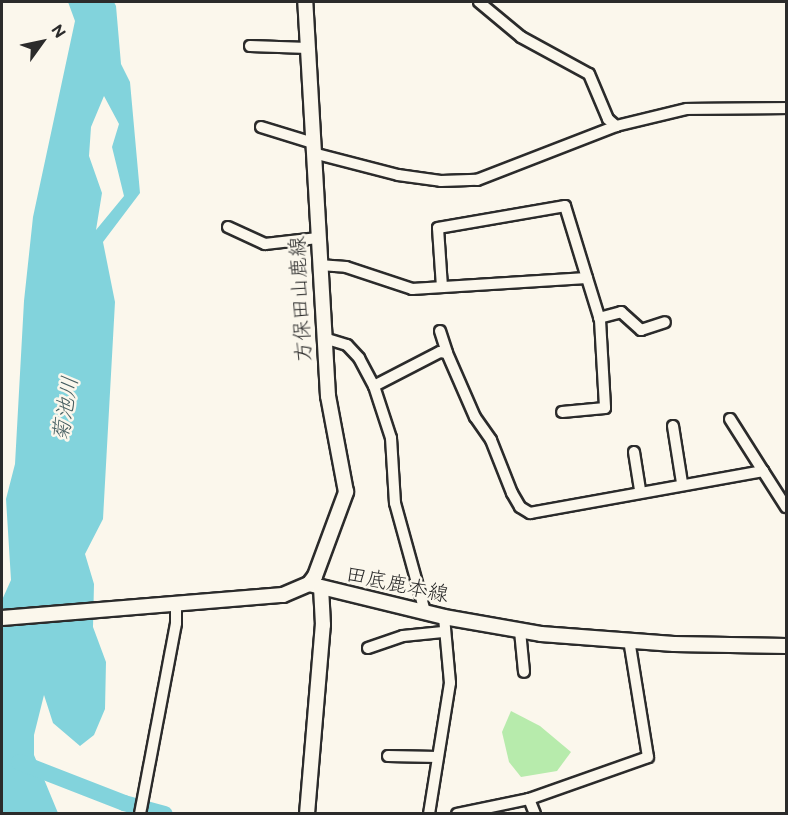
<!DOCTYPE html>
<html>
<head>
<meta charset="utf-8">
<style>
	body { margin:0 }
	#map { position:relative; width:788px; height:815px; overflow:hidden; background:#fbf7ec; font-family:"Balsamiq Sans","Klee One",sans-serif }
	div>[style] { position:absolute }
	.green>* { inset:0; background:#b7ebac }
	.water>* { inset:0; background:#82d3dc }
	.river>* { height:16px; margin:-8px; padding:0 8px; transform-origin:8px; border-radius:8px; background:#82d3dc }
	.roads { filter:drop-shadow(2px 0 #2b2b2b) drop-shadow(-2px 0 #2b2b2b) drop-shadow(0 2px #2b2b2b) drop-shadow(0 -2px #2b2b2b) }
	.street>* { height:10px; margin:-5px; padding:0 5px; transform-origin:5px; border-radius:5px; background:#fbf7ec }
	.secondary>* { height:14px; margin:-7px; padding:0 7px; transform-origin:7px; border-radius:7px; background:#fbf7ec }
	span { translate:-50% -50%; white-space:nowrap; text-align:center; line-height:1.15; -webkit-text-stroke:5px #fbf7ec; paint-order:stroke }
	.street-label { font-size:21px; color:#2b2b2b }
	.water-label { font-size:22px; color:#455d60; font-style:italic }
	.frame { position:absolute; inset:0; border:3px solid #2b2b2b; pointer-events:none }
	.north { position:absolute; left:12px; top:12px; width:60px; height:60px; -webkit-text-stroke:4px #fbf7ec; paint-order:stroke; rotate:57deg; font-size:16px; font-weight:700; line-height:24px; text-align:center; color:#2b2b2b }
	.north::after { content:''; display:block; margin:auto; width:21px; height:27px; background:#2b2b2b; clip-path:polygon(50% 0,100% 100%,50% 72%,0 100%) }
</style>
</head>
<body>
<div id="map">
	<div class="green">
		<i style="clip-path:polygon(511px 711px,540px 726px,571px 752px,557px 771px,521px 777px,509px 762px,502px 732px)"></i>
	</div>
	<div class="water">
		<i style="clip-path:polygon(evenodd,68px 2px,114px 2px,116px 6px,121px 64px,130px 82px,140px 193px,103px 242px,115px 302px,103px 519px,85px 554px,94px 584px,93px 627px,106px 662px,105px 709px,94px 735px,80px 746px,53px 723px,44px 695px,34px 735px,34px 755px,58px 813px,2px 813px,2px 600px,11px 580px,6px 499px,15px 464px,24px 301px,33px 217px,75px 21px,68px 2px,104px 96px,119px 124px,112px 147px,124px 196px,96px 230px,102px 193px,89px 156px,91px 127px,104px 96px)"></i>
	</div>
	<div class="river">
		<i style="left:19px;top:762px;width:113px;rotate:21.3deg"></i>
		<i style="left:124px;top:803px;width:42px;rotate:15deg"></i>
	</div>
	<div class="roads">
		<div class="street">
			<i style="left:479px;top:2px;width:55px;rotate:39.8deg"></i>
			<i style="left:521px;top:37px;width:77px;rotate:28.6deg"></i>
			<i style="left:589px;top:74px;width:49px;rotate:67.1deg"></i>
			<i style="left:608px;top:119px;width:11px;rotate:41deg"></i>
			<i style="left:616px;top:126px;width:73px;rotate:-13.5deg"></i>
			<i style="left:687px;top:109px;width:99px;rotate:-0.6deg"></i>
			<i style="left:250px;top:46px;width:58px;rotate:2deg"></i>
			<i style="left:261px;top:127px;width:54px;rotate:17.1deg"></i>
			<i style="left:313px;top:153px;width:88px;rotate:14.5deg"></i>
			<i style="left:398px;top:175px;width:43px;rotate:7.9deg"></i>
			<i style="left:441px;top:181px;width:36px;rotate:-2deg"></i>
			<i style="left:477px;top:180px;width:149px;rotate:-21.2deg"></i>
			<i style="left:228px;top:227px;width:41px;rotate:24.7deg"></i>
			<i style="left:265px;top:244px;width:53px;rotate:-6.5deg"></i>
			<i style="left:319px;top:265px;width:27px;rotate:4deg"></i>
			<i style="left:346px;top:267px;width:70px;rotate:18.4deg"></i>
			<i style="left:412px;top:289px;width:175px;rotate:-3.6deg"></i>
			<i style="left:587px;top:278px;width:44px;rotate:72.8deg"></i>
			<i style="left:600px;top:320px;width:88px;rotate:86.7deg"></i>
			<i style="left:605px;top:408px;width:43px;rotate:174.7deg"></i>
			<i style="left:442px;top:287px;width:59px;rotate:-93.9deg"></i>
			<i style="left:438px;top:228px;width:129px;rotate:-9.8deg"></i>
			<i style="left:565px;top:206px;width:75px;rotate:73deg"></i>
			<i style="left:599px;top:318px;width:23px;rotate:-15deg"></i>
			<i style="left:621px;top:312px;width:27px;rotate:42deg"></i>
			<i style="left:641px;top:330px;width:25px;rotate:-18deg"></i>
			<i style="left:440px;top:331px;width:23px;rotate:72deg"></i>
			<i style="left:324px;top:338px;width:24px;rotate:17deg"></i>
			<i style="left:347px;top:345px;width:18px;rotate:47deg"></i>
			<i style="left:359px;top:358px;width:32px;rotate:62deg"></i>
			<i style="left:374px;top:386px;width:55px;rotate:71.9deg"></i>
			<i style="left:391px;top:438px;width:65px;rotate:86.5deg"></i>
			<i style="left:395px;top:503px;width:113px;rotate:74.6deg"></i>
			<i style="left:374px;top:386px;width:74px;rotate:-27.3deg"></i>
			<i style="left:440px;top:352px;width:7px;rotate:8deg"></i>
			<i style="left:447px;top:353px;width:70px;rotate:66.4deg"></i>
			<i style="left:475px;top:417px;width:28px;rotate:55deg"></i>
			<i style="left:491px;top:440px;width:57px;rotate:68.4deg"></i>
			<i style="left:512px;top:493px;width:16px;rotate:60deg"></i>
			<i style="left:520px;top:507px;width:12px;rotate:31deg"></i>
			<i style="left:530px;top:513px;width:237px;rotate:-10.2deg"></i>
			<i style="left:763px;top:471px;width:43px;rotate:57.4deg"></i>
			<i style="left:730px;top:419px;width:62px;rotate:57.6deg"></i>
			<i style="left:673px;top:426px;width:58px;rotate:81deg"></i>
			<i style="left:634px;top:452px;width:38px;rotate:81deg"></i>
			<i style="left:520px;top:631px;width:41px;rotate:84.4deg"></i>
			<i style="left:368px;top:648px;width:37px;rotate:-19deg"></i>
			<i style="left:403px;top:636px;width:40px;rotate:-5.7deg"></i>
			<i style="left:388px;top:756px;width:50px;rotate:1.1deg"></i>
			<i style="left:529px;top:799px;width:16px;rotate:68deg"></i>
			<i style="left:140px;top:814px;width:194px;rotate:-79.3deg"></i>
			<i style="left:176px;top:623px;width:21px;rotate:-90deg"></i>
			<i style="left:429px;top:814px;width:133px;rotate:-80.9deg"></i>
			<i style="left:450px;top:683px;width:66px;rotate:-95.2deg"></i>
			<i style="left:457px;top:814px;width:74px;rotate:-11.8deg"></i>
			<i style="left:529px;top:799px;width:126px;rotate:-19.4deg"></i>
			<i style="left:648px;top:757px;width:119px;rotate:-99.2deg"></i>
		</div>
		<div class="secondary">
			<i style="left:309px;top:584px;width:139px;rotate:13.7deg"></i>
			<i style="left:444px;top:617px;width:98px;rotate:9.9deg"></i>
			<i style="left:541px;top:634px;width:133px;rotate:4.3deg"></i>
			<i style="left:674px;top:644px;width:112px;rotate:1deg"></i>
			<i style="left:2px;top:618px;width:282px;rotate:-4.7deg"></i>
			<i style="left:283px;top:595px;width:28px;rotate:-23deg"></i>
			<i style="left:309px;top:584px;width:10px;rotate:-53deg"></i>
			<i style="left:315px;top:576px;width:90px;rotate:-69.7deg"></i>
			<i style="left:346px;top:492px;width:98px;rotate:-100.6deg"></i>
			<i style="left:328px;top:396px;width:395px;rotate:-93.3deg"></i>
			<i style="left:307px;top:814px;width:190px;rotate:-85.2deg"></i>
			<i style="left:323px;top:625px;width:36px;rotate:-93deg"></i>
		</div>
	</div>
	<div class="street-label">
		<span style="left:301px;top:299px;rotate:-93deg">方保田山鹿線</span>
		<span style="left:397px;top:585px;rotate:12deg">田底鹿本線</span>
	</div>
	<div class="water-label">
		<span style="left:66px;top:409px;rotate:-81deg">菊池川</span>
	</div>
	<div class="frame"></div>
	<div class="north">N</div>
</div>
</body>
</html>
